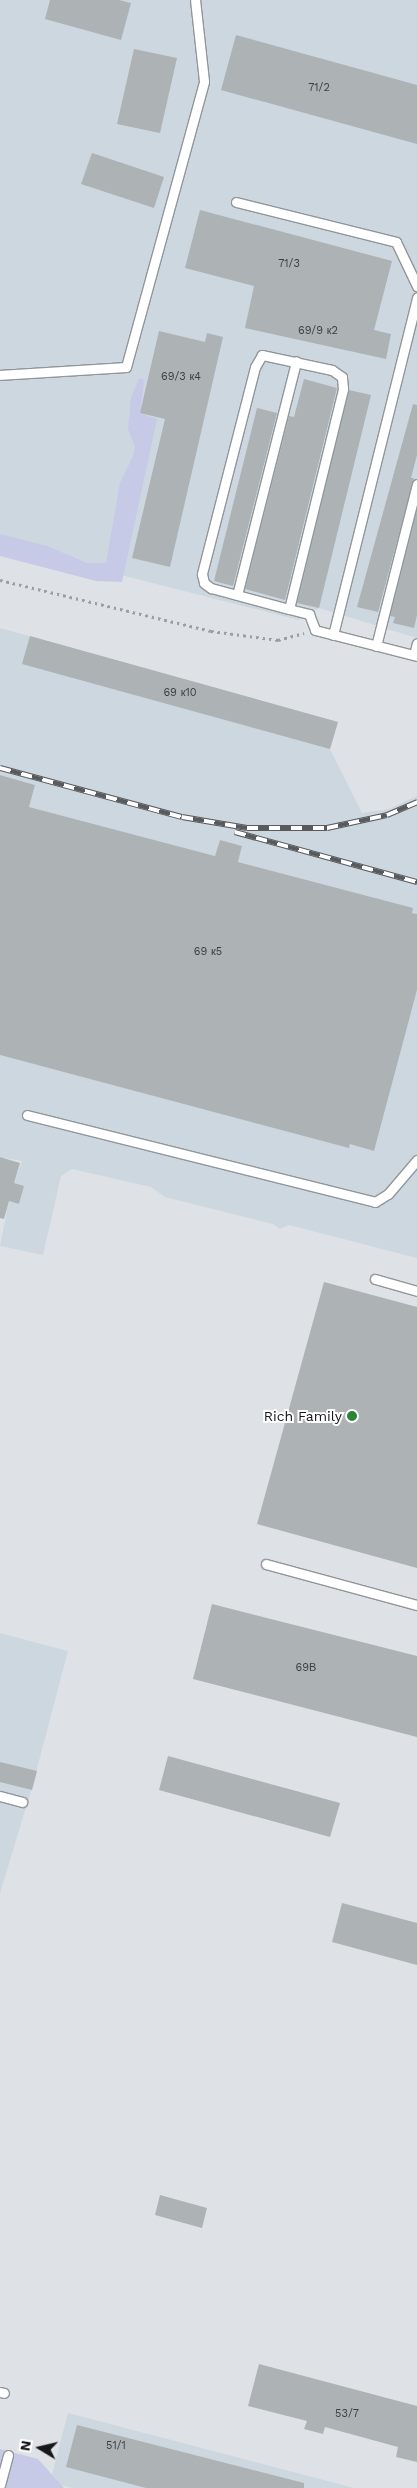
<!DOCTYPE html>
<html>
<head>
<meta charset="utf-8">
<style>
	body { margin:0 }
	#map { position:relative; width:417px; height:2488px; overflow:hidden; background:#dee2e6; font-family:"Work Sans",sans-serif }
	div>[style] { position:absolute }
	.built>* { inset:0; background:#ccd7e0 }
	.green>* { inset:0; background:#c7cae7 }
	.building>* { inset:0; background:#adb2b4 }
	.path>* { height:3px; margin-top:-1.5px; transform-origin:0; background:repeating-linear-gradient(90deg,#9c9fa2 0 2.5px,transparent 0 6.5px) }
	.roads { filter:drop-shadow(1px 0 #929699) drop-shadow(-1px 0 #929699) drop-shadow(0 1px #929699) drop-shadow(0 -1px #929699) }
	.lane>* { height:9px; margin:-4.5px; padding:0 4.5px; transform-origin:4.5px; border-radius:4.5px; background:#fff }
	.rail>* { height:5.5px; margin-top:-2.75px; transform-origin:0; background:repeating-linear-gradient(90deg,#fff 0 11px,#585a5d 0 22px); box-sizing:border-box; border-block:1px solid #585a5d }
	.dots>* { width:14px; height:14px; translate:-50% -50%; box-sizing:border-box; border:2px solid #fff; border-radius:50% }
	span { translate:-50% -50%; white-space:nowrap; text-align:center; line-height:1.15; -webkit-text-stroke:4px #fff; paint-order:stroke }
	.number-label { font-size:11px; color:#3c3e40 }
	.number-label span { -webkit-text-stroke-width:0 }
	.poi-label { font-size:14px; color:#161719 }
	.right { translate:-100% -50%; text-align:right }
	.north { position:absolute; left:15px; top:2423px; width:50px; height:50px; -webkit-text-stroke:4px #fff; paint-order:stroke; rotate:279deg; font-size:14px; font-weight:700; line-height:20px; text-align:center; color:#161719 }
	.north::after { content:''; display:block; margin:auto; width:18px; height:22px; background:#161719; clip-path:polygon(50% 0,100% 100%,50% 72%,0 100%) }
</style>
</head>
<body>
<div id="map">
	<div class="built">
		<i style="clip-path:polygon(0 0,417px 0,417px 638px,319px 608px,299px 620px,121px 575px,0 553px)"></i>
		<i style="clip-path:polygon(0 628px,338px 722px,330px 749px,362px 813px,389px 809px,417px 796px,417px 914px,238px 862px,242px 846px,220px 841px,215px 856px,29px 807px,35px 785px,0 775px)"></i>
		<i style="clip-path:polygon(417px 990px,417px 1258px,289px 1225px,280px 1229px,273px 1224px,165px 1197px,151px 1187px,72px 1169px,61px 1176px,43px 1255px,0 1246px,9px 1201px,19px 1204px,24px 1186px,14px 1183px,22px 1161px,0 1157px,0 1055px,349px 1147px,350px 1144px,374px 1150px)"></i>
		<i style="clip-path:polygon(0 1633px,68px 1651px,31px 1791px,0 1893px)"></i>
		<i style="clip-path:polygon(68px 2413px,354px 2488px,72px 2488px,50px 2482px)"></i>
	</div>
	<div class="green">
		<i style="clip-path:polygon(139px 379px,143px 379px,144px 383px,140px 413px,157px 419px,122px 582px,96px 581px,0 556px,0 534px,47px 546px,87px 563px,106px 563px,120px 483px,133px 456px,135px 447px,128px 429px,131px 397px)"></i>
		<i style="clip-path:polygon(0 2449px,38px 2459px,64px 2488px,0 2488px)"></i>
	</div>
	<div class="building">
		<i style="clip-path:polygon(50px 0,119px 0,131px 3px,121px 40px,45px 19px)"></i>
		<i style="clip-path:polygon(236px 35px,417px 85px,417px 144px,221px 90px)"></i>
		<i style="clip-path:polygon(134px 49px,177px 58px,160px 133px,117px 124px)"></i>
		<i style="clip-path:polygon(92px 153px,164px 177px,154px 208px,81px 184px)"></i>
		<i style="clip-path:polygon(200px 210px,392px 261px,374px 330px,391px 334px,386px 359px,245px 328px,254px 286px,185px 268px)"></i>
		<i style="clip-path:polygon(159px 331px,205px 342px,207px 333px,223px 337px,170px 567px,132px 558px,165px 419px,140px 413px)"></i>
		<i style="clip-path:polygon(304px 379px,337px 388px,285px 600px,245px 589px,289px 416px,294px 417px)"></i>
		<i style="clip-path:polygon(349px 390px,371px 395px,319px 608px,297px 603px)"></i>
		<i style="clip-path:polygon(413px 404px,417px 405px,417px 455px,411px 478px,414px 478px,378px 612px,357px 607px)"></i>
		<i style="clip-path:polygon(257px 408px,277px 413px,233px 586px,214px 581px)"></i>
		<i style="clip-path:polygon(417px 509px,417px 615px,414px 628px,393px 623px,395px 617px,390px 616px)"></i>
		<i style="clip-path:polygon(30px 636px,338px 722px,330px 749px,22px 664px)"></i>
		<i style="clip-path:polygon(0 775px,35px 785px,29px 807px,215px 856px,220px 840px,242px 846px,238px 862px,413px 908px,412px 913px,417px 914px,417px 990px,374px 1151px,350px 1144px,349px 1148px,0 1055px)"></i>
		<i style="clip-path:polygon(0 1157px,20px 1163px,14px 1183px,24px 1186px,19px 1204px,9px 1201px,4px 1219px,0 1218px)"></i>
		<i style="clip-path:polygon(324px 1282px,417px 1307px,417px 1568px,257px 1524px)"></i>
		<i style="clip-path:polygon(212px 1604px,417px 1656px,417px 1737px,193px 1679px)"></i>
		<i style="clip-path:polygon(168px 1756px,340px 1803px,330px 1837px,159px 1790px)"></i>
		<i style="clip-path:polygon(0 1762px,37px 1771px,32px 1790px,0 1782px)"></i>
		<i style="clip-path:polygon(342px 1903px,417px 1923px,417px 1965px,332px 1942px)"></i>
		<i style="clip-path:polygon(160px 2195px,207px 2208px,202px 2228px,155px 2215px)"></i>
		<i style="clip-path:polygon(259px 2364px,417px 2406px,417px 2462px,396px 2457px,398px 2447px,325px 2427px,323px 2434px,304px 2429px,307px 2421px,248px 2406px)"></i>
		<i style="clip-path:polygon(77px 2425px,304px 2483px,304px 2488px,146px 2488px,66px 2467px)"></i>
	</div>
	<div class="path">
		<i style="left:0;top:580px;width:217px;rotate:13.6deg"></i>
		<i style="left:211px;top:631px;width:68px;rotate:7.7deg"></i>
		<i style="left:278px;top:640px;width:27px;rotate:-15deg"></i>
	</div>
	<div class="roads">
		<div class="lane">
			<i style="left:236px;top:202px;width:165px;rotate:14deg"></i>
			<i style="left:396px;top:242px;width:49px;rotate:64.5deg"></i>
			<i style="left:0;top:375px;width:126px;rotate:-3.6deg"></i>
			<i style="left:126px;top:367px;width:296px;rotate:-74.7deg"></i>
			<i style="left:204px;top:81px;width:81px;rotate:-96.3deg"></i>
			<i style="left:237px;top:595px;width:241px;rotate:-75.8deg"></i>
			<i style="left:289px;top:609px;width:227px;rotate:-76.2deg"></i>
			<i style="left:343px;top:389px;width:12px;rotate:-95deg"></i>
			<i style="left:342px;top:377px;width:12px;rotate:-145deg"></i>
			<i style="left:332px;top:370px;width:72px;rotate:-167.9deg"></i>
			<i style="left:262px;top:355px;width:14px;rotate:120deg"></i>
			<i style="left:255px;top:367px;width:214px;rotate:104.4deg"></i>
			<i style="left:202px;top:574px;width:9px;rotate:77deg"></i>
			<i style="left:204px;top:583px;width:9px;rotate:36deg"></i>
			<i style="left:211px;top:588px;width:81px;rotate:15.1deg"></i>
			<i style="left:289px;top:609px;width:21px;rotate:14deg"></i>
			<i style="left:309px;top:614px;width:17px;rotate:69deg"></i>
			<i style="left:315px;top:630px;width:105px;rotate:14.3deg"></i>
			<i style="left:333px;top:635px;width:348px;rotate:-76deg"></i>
			<i style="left:376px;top:646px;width:167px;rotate:-75.8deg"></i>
			<i style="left:414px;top:655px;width:12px;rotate:-76deg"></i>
			<i style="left:27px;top:1115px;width:359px;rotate:14deg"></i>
			<i style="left:375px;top:1202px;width:15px;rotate:-32deg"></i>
			<i style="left:388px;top:1194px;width:45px;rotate:-49.5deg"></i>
			<i style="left:375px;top:1279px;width:44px;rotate:15.9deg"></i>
			<i style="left:266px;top:1564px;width:156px;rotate:15.2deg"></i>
			<i style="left:0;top:1796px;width:23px;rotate:15deg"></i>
			<i style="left:0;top:2392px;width:4px;rotate:14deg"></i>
			<i style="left:0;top:2485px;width:31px;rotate:-75deg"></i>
		</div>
	</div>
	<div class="rail">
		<i style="left:0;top:768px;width:188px;rotate:15.1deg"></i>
		<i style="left:182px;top:817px;width:66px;rotate:9.6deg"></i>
		<i style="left:247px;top:828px;width:80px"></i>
		<i style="left:327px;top:828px;width:61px;rotate:-12.2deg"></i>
		<i style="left:387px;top:815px;width:33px;rotate:-23deg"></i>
		<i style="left:235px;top:832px;width:189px;rotate:15.4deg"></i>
	</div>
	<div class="dots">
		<i style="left:352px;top:1416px;background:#2c8535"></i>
	</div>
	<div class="number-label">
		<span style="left:319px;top:88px">71/2</span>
		<span style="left:289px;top:264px">71/3</span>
		<span style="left:318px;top:331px">69/9 к2</span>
		<span style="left:181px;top:377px">69/3 к4</span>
		<span style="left:180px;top:693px">69 к10</span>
		<span style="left:208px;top:952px">69 к5</span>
		<span style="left:306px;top:1668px">69В</span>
		<span style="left:347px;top:2414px">53/7</span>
		<span style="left:116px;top:2446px">51/1</span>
	</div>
	<div class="poi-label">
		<span class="right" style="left:342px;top:1416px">Rich Family</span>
	</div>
	<div class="north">N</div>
</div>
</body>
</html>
